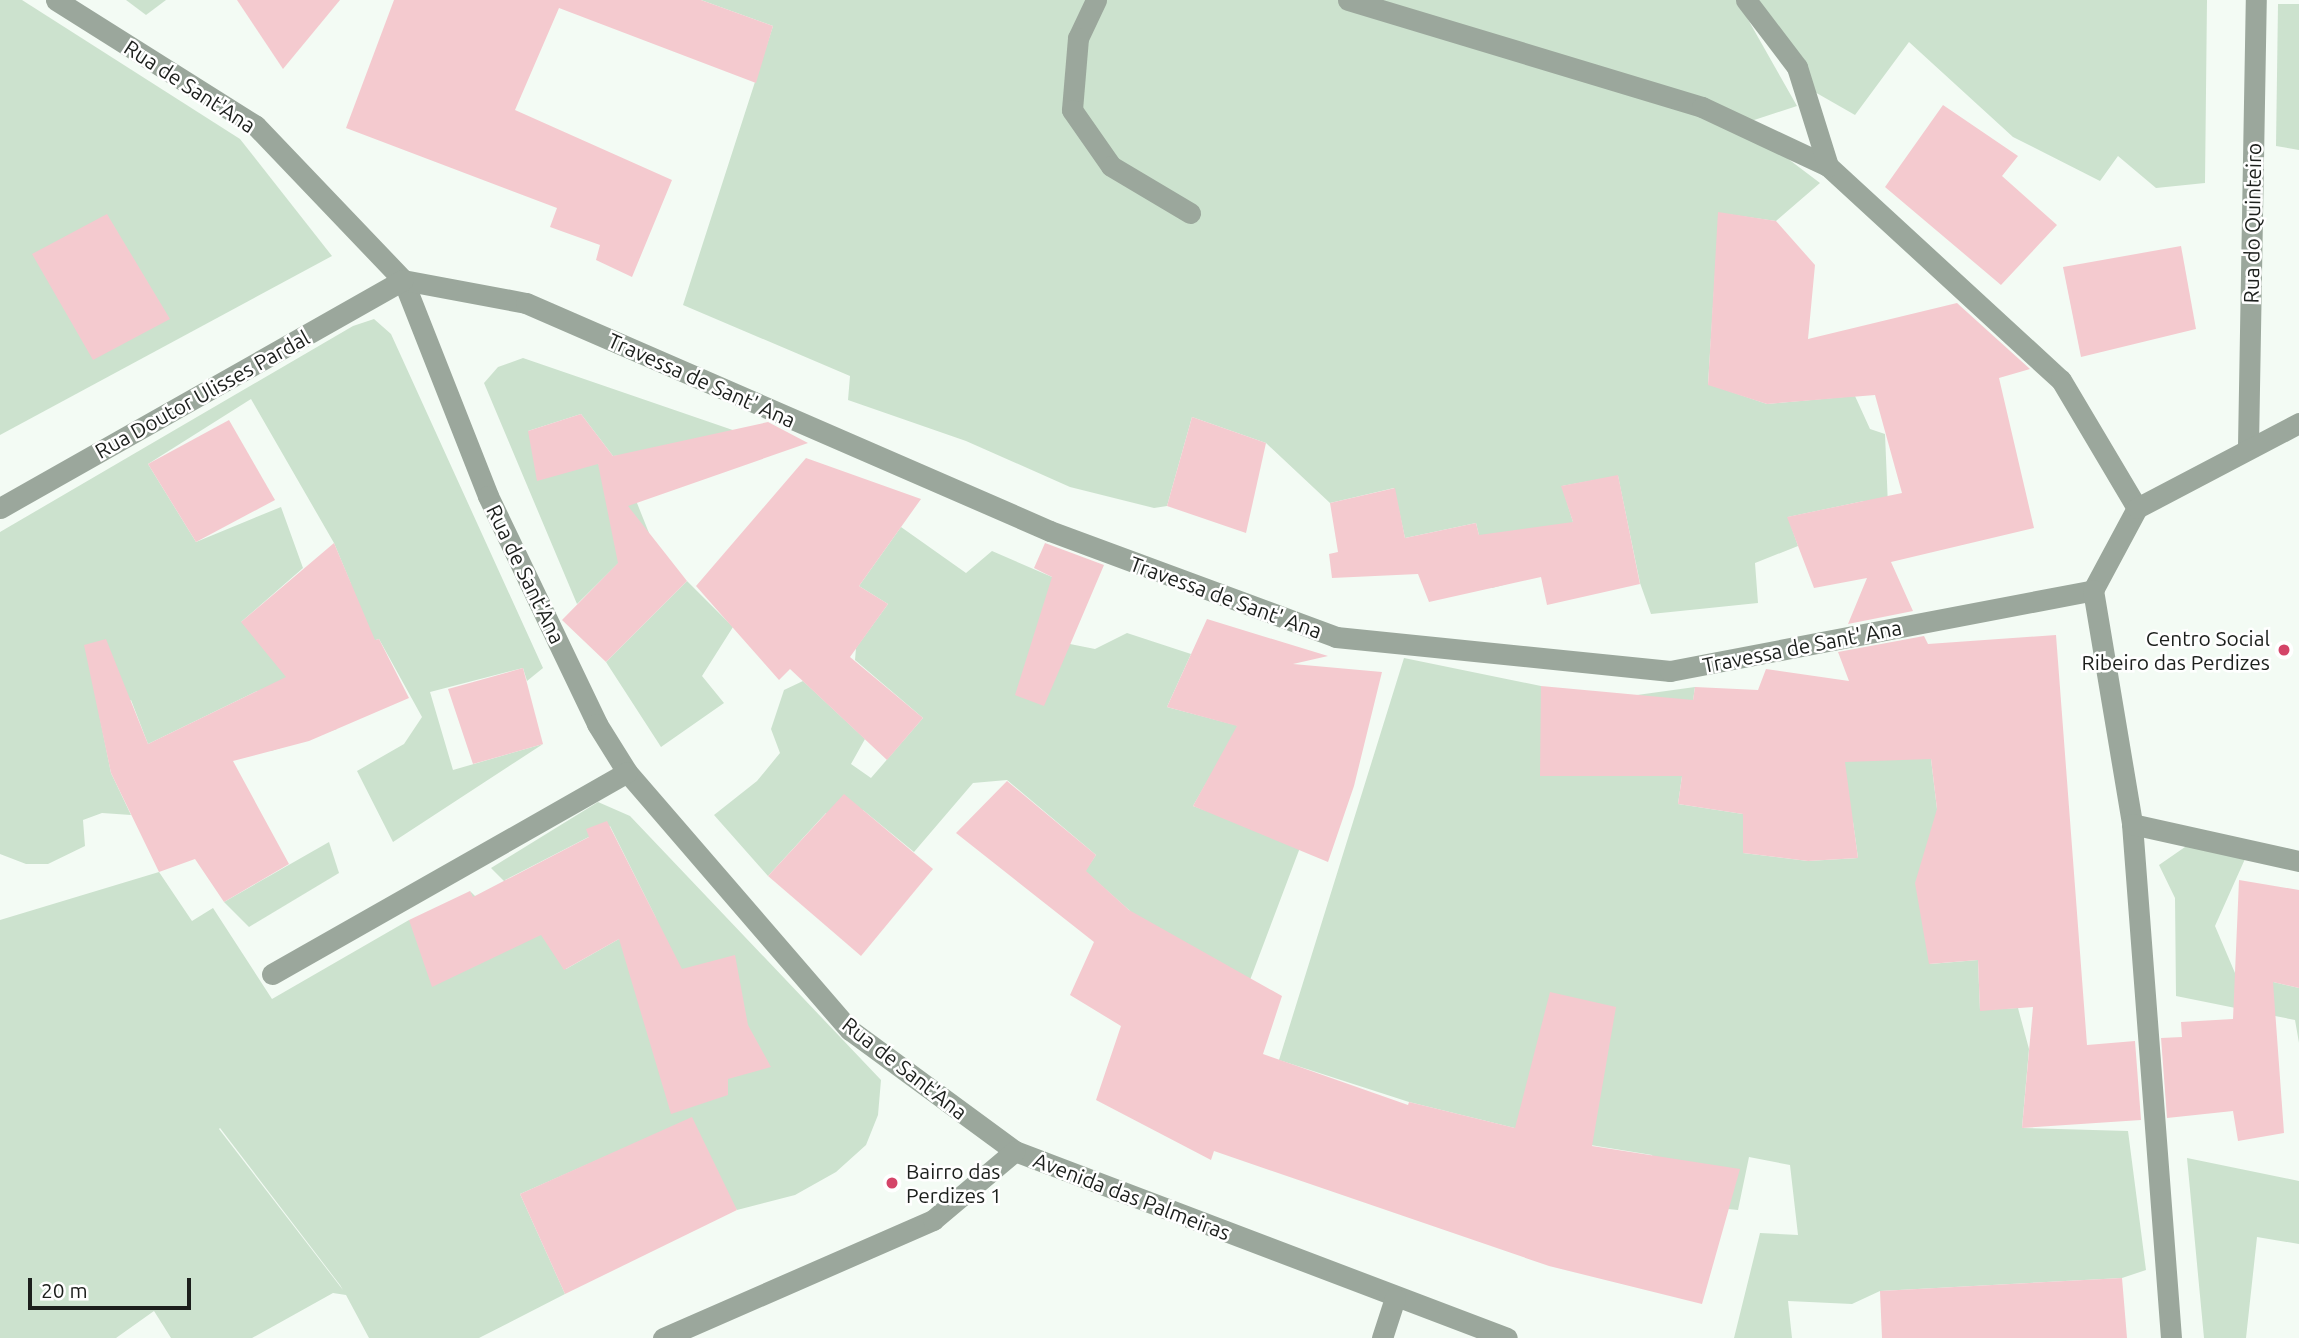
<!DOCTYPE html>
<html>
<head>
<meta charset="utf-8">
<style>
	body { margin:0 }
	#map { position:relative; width:2299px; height:1338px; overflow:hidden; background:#f3fbf4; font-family:Ubuntu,sans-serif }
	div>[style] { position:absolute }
	.green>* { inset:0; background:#cce2ce }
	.building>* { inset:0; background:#f4cacf }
	.minor>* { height:21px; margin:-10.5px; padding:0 10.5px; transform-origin:10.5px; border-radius:10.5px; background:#9ba79c }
	.dots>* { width:19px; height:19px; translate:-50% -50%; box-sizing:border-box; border:4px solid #fff; border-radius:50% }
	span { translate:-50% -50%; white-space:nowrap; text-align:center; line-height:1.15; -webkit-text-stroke:5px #fff; paint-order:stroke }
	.street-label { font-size:21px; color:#1c1f1c }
	.poi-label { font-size:21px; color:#1c1f1c }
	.right { translate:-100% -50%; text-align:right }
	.left { translate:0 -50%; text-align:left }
	.scale { position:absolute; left:28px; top:1278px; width:163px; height:32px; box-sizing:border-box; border:4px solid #1c1f1c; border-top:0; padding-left:9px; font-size:21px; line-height:24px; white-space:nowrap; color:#1c1f1c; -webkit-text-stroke:5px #fff; paint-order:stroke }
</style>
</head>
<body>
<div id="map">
	<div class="green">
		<i style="clip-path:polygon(0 0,22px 0,240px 139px,332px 256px,0 435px)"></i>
		<i style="clip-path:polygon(126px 0,166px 0,146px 15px)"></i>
		<i style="clip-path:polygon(701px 0,1737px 0,1797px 106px,1742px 124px,1820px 183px,1776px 221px,1719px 213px,1708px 384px,1767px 404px,1855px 396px,1870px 429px,1885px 434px,1888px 506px,1864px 501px,1788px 517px,1798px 546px,1755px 563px,1758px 603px,1651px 614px,1640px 583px,1618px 476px,1562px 486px,1573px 522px,1540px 575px,1492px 588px,1476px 523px,1405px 538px,1394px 488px,1330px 503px,1266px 443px,1192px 417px,1167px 506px,1154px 508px,1070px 487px,966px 441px,848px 400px,850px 376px,683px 305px,773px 26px)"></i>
		<i style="clip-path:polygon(1759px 0,2207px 0,2205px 183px,2156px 188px,2118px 156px,2100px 181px,2013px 137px,1909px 42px,1855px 115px,1806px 87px)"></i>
		<i style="clip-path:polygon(2278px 4px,2299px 4px,2299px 150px,2276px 146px)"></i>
		<i style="clip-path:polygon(evenodd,374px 319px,391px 334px,543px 668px,527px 681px,523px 668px,430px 692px,453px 770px,543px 744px,393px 842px,357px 771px,404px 744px,422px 717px,379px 639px,308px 661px,337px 729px,271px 751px,257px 691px,148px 744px,131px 700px,99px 713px,111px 773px,131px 815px,102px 813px,83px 820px,85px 846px,48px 864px,26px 864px,0 854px,0 532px,353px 326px,374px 319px,251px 399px,334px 543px,351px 584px,241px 622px,303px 568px,281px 507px,196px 542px,148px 464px,251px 399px)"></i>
		<i style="clip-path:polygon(523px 358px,776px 445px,613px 456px,581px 414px,528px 431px,598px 464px,637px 503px,649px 533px,577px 604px,484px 383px,498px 367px)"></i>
		<i style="clip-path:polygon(901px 527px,966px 573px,992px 551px,1052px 577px,1070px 644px,1095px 649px,1127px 633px,1191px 654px,1167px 707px,1239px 726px,1193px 806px,1301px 845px,1230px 1033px,1129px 910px,1085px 871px,1096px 855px,1007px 780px,973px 783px,914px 852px,863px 810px,850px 829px,826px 813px,768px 876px,714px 815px,757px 781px,780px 753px,771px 729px,784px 690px,803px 681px,865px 739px,851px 764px,871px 778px,923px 718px,855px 660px,856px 648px,888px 604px,859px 586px)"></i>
		<i style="clip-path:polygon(687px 581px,733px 627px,702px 676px,724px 703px,661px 747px,606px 662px)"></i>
		<i style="clip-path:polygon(1404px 658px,1541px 686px,1541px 776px,1633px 776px,1637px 695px,1695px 687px,1678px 804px,1743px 814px,1743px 853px,1808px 861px,1858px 858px,1853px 822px,1800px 756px,1931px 759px,1937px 809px,1930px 964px,1978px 960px,1980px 1010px,2018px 1008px,2029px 1049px,2022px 1128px,2128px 1131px,2146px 1270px,2122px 1278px,1880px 1291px,1852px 1304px,1788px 1301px,1792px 1338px,1734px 1338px,1760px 1233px,1798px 1235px,1790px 1165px,1749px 1157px,1738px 1210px,1668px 1203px,1652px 1155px,1572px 1142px,1409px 1102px,1279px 1060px)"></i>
		<i style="clip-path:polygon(evenodd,598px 802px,630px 816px,881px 1080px,878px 1115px,866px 1145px,836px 1172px,795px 1195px,737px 1210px,675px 1126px,520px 1194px,565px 1294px,479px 1338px,369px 1338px,346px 1295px,333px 1293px,252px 1338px,171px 1338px,154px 1311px,116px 1338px,0 1338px,0 920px,159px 872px,192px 921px,213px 908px,272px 999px,409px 920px,493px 958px,470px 891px,505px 926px,504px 881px,491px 868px,598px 802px,610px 826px,656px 918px,566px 969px,505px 880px,610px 826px,598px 802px,220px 1128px,340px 1285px,343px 1290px,219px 1129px,220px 1128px)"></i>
		<i style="clip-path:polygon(2198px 838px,2249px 850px,2215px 926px,2235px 973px,2299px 988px,2299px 1043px,2295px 1020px,2176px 996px,2175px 898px,2159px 865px)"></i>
		<i style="clip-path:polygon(329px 842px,339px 873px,249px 927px,224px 902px)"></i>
		<i style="clip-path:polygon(2187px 1158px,2299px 1181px,2299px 1244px,2257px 1237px,2246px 1338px,2204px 1338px)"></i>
	</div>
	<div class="building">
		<i style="clip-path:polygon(237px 0,340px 0,283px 69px)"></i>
		<i style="clip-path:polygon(394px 0,701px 0,773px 26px,756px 83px,559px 8px,515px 110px,672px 180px,632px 277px,596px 260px,600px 245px,550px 227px,557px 208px,346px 128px)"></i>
		<i style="clip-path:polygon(1943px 105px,2018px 156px,2002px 176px,2057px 225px,2001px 285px,1885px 187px)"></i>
		<i style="clip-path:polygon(1718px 212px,1776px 221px,1815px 265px,1808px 339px,1957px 303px,2030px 369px,1999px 378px,2034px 528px,1891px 562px,1913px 611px,1848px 624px,1867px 578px,1814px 588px,1787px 517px,1902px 493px,1875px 395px,1767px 404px,1708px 385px)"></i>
		<i style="clip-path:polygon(107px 214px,170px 319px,93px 360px,32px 254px)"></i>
		<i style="clip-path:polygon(2181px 246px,2196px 329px,2081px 357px,2063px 267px)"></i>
		<i style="clip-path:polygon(581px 414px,613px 456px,768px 422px,808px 443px,628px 506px,687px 581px,606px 662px,562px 620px,618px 563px,598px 464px,537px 481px,528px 431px)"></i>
		<i style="clip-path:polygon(1192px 417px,1266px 443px,1246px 533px,1167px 506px)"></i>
		<i style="clip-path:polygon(229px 420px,275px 500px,196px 542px,148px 464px)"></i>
		<i style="clip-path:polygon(806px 458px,921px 499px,859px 586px,888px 604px,850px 657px,923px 718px,887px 760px,790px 669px,779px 680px,696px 586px)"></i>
		<i style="clip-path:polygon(1618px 475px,1640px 584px,1547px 605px,1541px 577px,1429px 602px,1418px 574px,1332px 578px,1329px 554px,1338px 552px,1330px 503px,1395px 488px,1405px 538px,1476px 523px,1479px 535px,1573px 522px,1561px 486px)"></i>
		<i style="clip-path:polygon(334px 543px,375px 640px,379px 639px,409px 698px,309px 741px,233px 761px,289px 864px,224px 902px,195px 859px,159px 872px,111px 773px,84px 645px,106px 639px,148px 744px,286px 677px,241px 622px)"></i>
		<i style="clip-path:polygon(1045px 543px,1104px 565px,1044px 706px,1015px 695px,1052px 577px,1034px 568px)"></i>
		<i style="clip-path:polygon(1207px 619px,1328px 656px,1293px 664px,1382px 672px,1354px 786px,1328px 862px,1193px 806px,1237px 726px,1167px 707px)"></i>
		<i style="clip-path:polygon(2056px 635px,2087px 1045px,2135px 1041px,2141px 1120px,2022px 1128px,2033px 1007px,1980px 1011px,1978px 960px,1929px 964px,1915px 883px,1937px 809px,1931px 759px,1845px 762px,1858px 858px,1808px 861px,1743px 853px,1743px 814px,1678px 804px,1682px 776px,1540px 776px,1541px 686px,1693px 700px,1695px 687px,1758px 690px,1766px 669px,1849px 681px,1838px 652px,1924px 636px,1928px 644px)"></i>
		<i style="clip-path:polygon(523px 668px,543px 744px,473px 764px,448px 689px)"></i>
		<i style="clip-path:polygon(1007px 781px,1096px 855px,1086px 871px,1129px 910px,1282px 996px,1263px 1054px,1408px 1105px,1409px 1102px,1515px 1128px,1550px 992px,1616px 1007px,1592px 1146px,1740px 1169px,1702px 1304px,1549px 1266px,1214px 1151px,1211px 1160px,1096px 1100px,1121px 1026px,1070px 995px,1094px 942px,956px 833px)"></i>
		<i style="clip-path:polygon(844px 794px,933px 869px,861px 956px,768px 876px)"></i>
		<i style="clip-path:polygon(607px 821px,682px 969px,735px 955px,748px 1025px,771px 1067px,728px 1079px,728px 1095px,671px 1114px,619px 939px,564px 970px,541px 935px,432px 987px,409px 920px,470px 891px,473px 897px,589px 837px,586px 829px)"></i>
		<i style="clip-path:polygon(2239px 880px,2299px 890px,2299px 988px,2273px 982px,2284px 1133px,2238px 1141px,2233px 1111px,2167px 1118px,2161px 1038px,2182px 1037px,2181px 1022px,2233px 1019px)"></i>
		<i style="clip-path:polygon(692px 1117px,737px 1210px,565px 1294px,520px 1194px)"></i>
		<i style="clip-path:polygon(2122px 1278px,2127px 1338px,1882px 1338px,1880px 1291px)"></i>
	</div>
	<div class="minor">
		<i style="left:56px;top:0;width:236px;rotate:32.2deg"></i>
		<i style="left:256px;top:126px;width:213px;rotate:46.3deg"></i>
		<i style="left:403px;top:280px;width:232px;rotate:68.5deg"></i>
		<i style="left:488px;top:496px;width:253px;rotate:64.4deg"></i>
		<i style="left:597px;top:724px;width:57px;rotate:58deg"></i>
		<i style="left:627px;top:772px;width:341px;rotate:49.2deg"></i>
		<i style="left:850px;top:1030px;width:205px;rotate:36.3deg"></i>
		<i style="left:1015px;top:1151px;width:526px;rotate:20.81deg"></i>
		<i style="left:1096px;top:0;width:42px;rotate:115.3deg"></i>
		<i style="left:1078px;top:38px;width:72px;rotate:94.8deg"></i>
		<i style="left:1072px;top:110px;width:68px;rotate:55.1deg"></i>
		<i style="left:1111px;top:166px;width:92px;rotate:30.7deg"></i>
		<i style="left:1348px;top:0;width:370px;rotate:16.8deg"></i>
		<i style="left:1702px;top:107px;width:139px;rotate:25.1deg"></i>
		<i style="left:1828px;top:166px;width:316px;rotate:42.6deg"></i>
		<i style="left:2061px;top:380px;width:149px;rotate:59.3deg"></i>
		<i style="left:1746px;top:0;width:84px;rotate:52.7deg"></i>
		<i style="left:1797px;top:67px;width:104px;rotate:72.6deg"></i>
		<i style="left:403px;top:280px;width:125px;rotate:10.6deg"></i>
		<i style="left:526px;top:303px;width:571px;rotate:23.51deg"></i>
		<i style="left:1050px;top:531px;width:305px;rotate:20.3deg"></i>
		<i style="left:1336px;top:637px;width:336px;rotate:5.8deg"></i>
		<i style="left:1670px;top:671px;width:431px;rotate:-10.8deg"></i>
		<i style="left:2248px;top:446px;width:446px;rotate:-89deg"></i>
		<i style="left:0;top:508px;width:463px;rotate:-29.5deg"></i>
		<i style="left:2137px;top:508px;width:93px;rotate:118.2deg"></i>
		<i style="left:2093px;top:590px;width:237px;rotate:80.5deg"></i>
		<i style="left:2132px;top:824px;width:515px;rotate:85.66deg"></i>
		<i style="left:2137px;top:508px;width:183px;rotate:-27.7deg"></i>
		<i style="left:2132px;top:824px;width:171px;rotate:12.5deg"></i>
		<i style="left:272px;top:974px;width:408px;rotate:-29.6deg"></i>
		<i style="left:663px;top:1338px;width:295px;rotate:-23.6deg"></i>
		<i style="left:933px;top:1220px;width:107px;rotate:-40.1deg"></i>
		<i style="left:1382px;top:1338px;width:42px;rotate:-72deg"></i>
	</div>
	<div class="dots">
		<i style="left:2284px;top:650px;background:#d44468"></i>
		<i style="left:892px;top:1183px;background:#d44468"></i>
	</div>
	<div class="street-label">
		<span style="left:190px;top:86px;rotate:33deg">Rua de Sant'Ana</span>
		<span style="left:2252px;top:223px;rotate:-89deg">Rua do Quinteiro</span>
		<span style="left:702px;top:380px;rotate:24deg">Travessa de Sant' Ana</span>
		<span style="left:202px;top:394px;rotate:-29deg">Rua Doutor Ulisses Pardal</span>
		<span style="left:526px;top:574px;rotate:64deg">Rua de Sant'Ana</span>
		<span style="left:1226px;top:597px;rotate:20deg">Travessa de Sant' Ana</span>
		<span style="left:1802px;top:646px;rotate:-11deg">Travessa de Sant' Ana</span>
		<span style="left:905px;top:1068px;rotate:38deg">Rua de Sant'Ana</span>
		<span style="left:1132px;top:1196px;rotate:21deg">Avenida das Palmeiras</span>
	</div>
	<div class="poi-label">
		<span class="right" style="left:2270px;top:650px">Centro Social<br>Ribeiro das Perdizes</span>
		<span class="left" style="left:906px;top:1183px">Bairro das<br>Perdizes 1</span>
	</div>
	<div class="scale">20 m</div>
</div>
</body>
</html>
